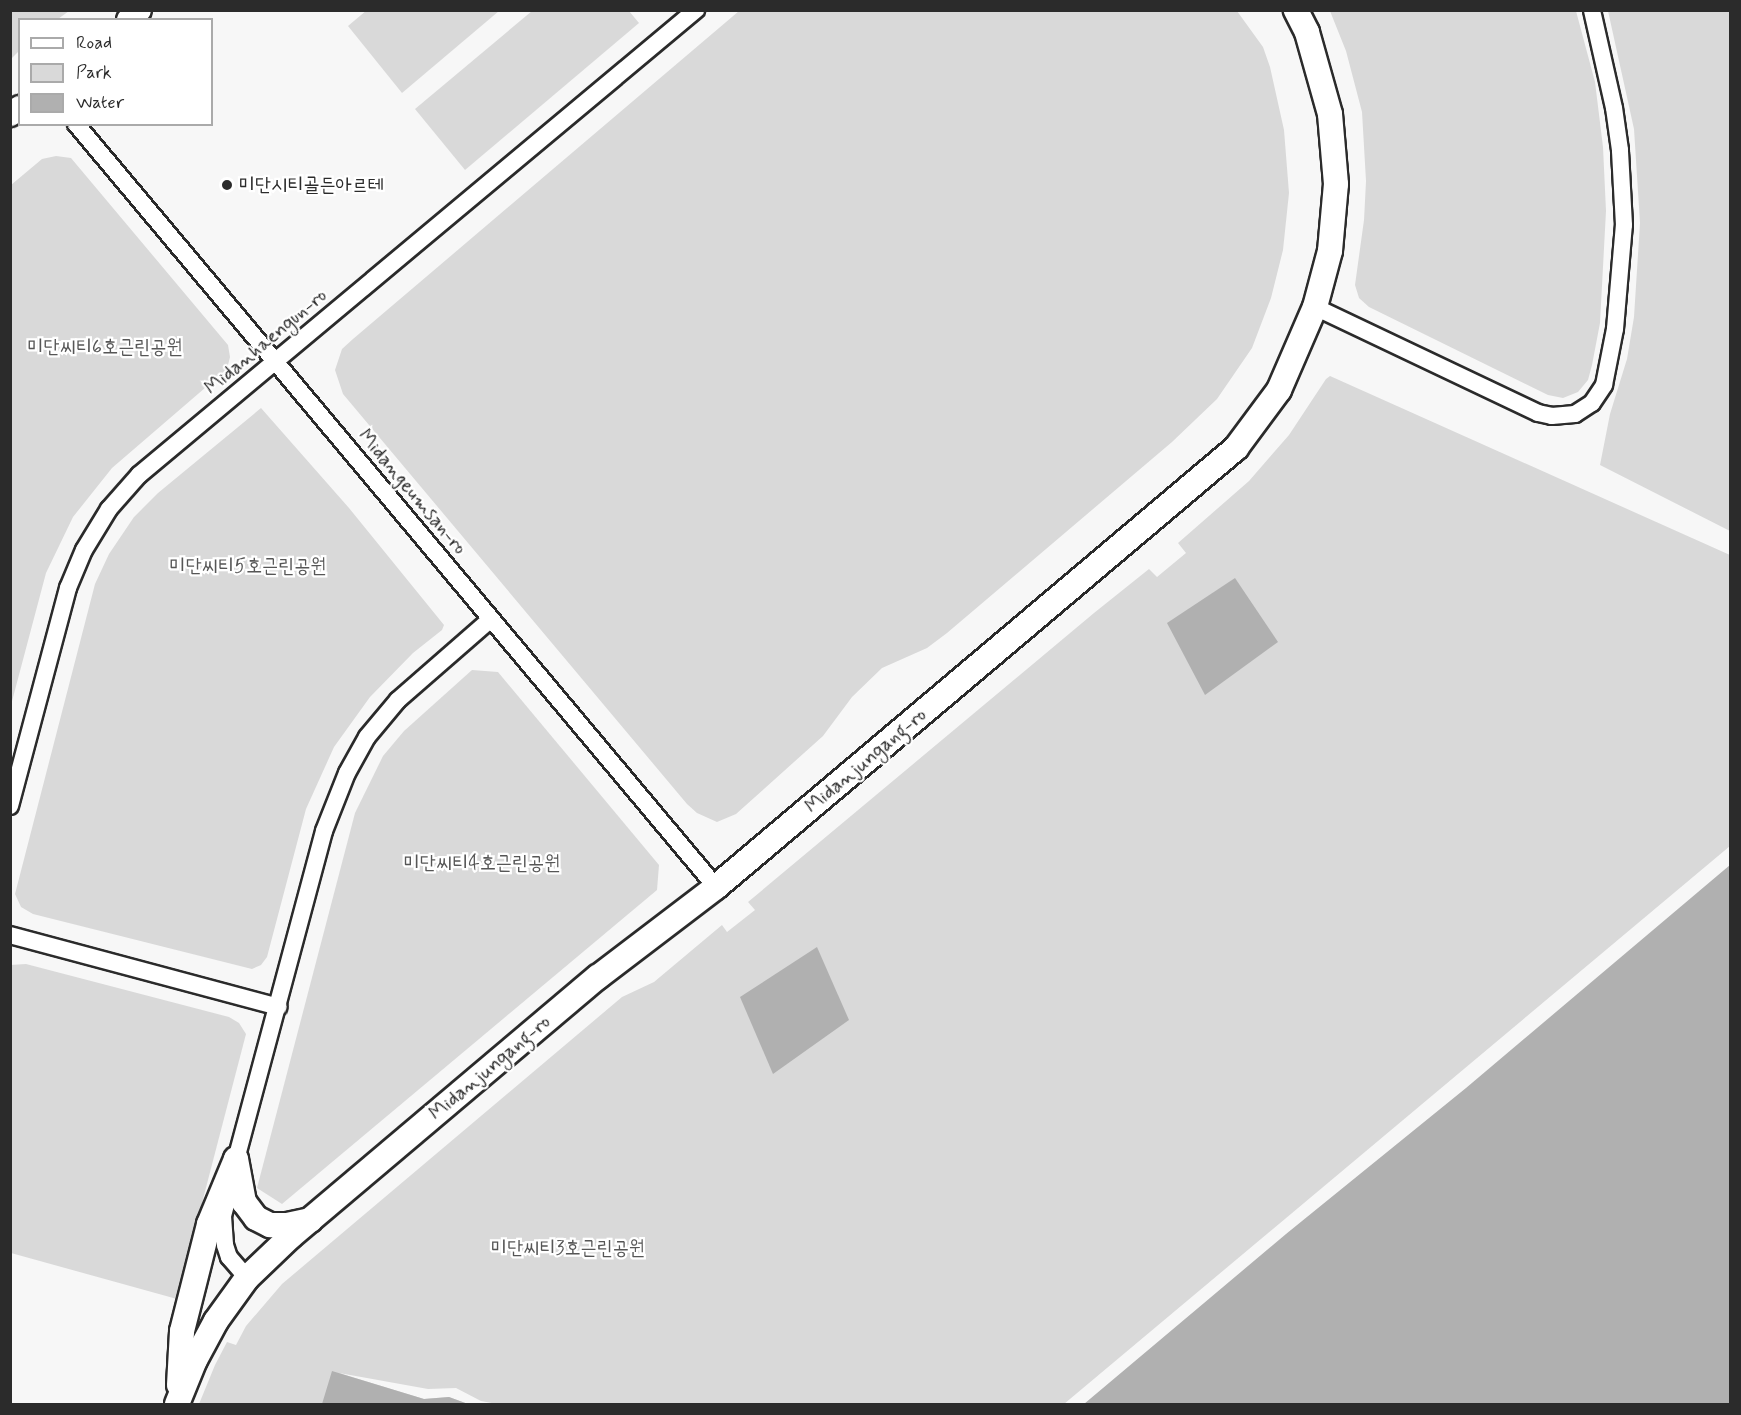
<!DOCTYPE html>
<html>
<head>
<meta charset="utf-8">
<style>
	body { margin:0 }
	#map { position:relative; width:1741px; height:1415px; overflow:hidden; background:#f7f7f7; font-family:Mynerve,"Poor Story",sans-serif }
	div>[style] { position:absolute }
	.green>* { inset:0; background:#d9d9d9 }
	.water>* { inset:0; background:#b0b0b0 }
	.roads { filter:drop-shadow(2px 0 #2b2b2b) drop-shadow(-2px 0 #2b2b2b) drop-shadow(0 2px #2b2b2b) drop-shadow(0 -2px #2b2b2b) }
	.street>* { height:16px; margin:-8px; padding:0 8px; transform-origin:8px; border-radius:8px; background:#fff }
	.secondary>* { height:24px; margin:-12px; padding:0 12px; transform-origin:12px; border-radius:12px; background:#fff }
	.dots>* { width:16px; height:16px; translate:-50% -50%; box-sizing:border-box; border:3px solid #fff; border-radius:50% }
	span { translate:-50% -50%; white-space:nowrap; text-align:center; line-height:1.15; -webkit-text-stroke:4.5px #fff; paint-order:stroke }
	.poi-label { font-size:20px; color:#2b2b2b }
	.left { translate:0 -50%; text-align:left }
	.street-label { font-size:20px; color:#2b2b2b }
	.park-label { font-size:20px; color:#565656 }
	.frame { position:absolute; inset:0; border:12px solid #2b2b2b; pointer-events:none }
	.legend { position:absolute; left:18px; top:18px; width:195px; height:108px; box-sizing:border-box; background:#fff; border:2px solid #aaa; margin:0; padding:8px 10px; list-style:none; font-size:18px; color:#2b2b2b }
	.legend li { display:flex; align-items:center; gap:12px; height:30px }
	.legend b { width:30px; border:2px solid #aaa }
</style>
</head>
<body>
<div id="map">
	<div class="green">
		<i style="clip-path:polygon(11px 10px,69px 10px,69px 11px,58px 19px,20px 20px,19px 51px,11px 59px)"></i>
		<i style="clip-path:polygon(367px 10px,499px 10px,499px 11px,402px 93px,348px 26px)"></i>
		<i style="clip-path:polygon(532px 11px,629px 11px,639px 23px,465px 170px,415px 109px)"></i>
		<i style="clip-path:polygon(739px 11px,1237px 11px,1263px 47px,1270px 67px,1284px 130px,1289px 193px,1283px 250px,1271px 298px,1252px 348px,1217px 399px,1172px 442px,947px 633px,927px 648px,882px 668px,852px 697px,823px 736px,736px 814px,717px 822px,697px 813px,687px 804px,343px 394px,335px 370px,342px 349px,353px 339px)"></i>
		<i style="clip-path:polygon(1330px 11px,1576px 11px,1595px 82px,1603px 147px,1606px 211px,1600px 323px,1592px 365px,1588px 380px,1578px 392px,1563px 398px,1548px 395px,1369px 307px,1359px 298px,1355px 285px,1364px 220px,1366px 181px,1362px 112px,1346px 51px)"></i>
		<i style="clip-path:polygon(1608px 11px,1730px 11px,1730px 531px,1600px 465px,1610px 414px,1627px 359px,1634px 317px,1640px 223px,1634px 129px)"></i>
		<i style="clip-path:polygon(56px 156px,71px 158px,228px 345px,230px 357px,227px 369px,112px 468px,73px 517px,46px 573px,11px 705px,11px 185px,42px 159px)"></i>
		<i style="clip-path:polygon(1330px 376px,1730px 555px,1730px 846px,1064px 1404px,497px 1404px,481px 1401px,456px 1388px,428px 1389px,339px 1373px,424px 1399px,449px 1397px,468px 1404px,199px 1404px,215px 1365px,227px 1342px,236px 1345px,246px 1326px,282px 1284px,622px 997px,654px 982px,722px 925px,727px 932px,755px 910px,748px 902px,1094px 613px,1149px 569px,1157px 577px,1186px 553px,1178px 543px,1249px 481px,1289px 435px,1326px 379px)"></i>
		<i style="clip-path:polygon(261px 408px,349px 508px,444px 625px,442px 630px,413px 653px,370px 697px,334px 747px,306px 809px,267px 957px,261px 965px,252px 969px,33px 914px,21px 907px,15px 894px,95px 584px,109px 554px,134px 517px,158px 493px)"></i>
		<i style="clip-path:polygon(472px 670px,498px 672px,659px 865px,657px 890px,282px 1204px,257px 1188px,355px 813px,383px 756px,404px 731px)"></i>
		<i style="clip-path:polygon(26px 964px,229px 1017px,239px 1023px,246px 1034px,177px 1299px,11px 1253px,10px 965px)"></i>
	</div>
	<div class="water">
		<i style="clip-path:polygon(1235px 578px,1278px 642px,1205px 695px,1167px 623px)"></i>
		<i style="clip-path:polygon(1730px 865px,1730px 1404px,1084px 1404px,1286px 1234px,1466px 1088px)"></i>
		<i style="clip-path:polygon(817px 947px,849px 1020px,773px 1074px,740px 997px)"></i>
		<i style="clip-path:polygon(332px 1371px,424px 1399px,449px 1397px,468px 1404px,322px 1404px)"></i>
	</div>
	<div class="roads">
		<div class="street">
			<i style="left:76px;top:124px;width:996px;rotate:50.01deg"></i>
			<i style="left:1315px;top:307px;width:247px;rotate:25.4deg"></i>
			<i style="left:1538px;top:413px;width:14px;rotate:12deg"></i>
			<i style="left:1552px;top:416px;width:23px;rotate:-5deg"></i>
			<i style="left:1575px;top:414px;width:20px;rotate:-33deg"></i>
			<i style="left:1592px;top:403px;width:22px;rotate:-56deg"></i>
			<i style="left:1604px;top:385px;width:57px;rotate:-78.9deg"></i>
			<i style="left:1615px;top:329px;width:104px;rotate:-85.1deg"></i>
			<i style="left:1624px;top:225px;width:75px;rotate:-93.1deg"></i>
			<i style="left:1620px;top:150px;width:42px;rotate:-98.1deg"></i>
			<i style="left:1614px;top:108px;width:100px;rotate:-102.7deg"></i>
			<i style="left:10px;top:806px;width:226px;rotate:-75.1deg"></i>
			<i style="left:68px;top:588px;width:41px;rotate:-67.2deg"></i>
			<i style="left:84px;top:550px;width:48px;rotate:-58.6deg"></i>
			<i style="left:109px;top:509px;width:45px;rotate:-48.6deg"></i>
			<i style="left:139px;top:475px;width:726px;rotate:-39.86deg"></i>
			<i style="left:10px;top:935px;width:278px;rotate:15deg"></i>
			<i style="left:234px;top:1167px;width:348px;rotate:-75deg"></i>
			<i style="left:324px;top:831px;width:62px;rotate:-68.4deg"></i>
			<i style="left:347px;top:773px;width:41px;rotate:-60.9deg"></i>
			<i style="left:367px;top:737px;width:48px;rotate:-50deg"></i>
			<i style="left:398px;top:700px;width:123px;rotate:-41.1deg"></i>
			<i style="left:227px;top:1201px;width:16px;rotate:105deg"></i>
			<i style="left:223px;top:1216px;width:29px;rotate:86deg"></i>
			<i style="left:225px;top:1245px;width:13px;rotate:72deg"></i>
			<i style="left:229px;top:1257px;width:28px;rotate:49deg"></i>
		</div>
		<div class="secondary">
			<i style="left:129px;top:20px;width:14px;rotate:-45deg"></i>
			<i style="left:10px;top:114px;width:12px;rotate:-31deg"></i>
			<i style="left:236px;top:1159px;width:44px;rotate:79.5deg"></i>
			<i style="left:244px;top:1202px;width:20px;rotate:53deg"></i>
			<i style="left:256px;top:1218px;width:16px;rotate:27deg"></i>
			<i style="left:270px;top:1225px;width:17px"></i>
			<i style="left:287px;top:1225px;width:24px;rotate:-12deg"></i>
			<i style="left:179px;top:1385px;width:54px;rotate:-86.8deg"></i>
			<i style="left:182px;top:1331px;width:110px;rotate:-75.8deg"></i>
			<i style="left:209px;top:1224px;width:70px;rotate:-67.4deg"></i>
			<i style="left:177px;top:1404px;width:48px;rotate:-67.8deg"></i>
			<i style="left:195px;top:1360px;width:44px;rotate:-61.7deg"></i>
			<i style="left:216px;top:1321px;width:53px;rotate:-54.2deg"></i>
			<i style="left:247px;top:1278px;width:61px;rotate:-43.7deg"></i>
			<i style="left:291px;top:1236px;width:402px;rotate:-40.2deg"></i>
			<i style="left:598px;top:977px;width:148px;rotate:-37.3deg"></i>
			<i style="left:716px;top:887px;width:681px;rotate:-40.17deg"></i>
			<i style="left:1236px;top:448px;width:72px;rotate:-53.4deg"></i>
			<i style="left:1279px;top:390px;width:90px;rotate:-66.6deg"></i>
			<i style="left:1315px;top:307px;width:58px;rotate:-75deg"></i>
			<i style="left:1330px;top:251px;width:67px;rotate:-84.9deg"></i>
			<i style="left:1336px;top:184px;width:70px;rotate:-94.9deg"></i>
			<i style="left:1330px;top:114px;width:85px;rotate:-105.7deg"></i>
			<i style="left:1307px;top:32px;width:25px;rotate:-117deg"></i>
		</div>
	</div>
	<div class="dots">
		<i style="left:227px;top:185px;background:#2b2b2b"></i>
	</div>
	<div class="poi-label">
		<span class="left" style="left:239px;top:185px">미단시티골든아르테</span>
	</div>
	<div class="street-label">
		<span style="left:266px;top:342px;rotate:-40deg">Midanhaengun-ro</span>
		<span style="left:412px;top:492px;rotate:50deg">Midangeumsan-ro</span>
		<span style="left:866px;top:761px;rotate:-40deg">Midanjungang-ro</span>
		<span style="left:490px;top:1068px;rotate:-40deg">Midanjungang-ro</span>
	</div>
	<div class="park-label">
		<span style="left:105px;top:347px">미단씨티6호근린공원</span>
		<span style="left:248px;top:566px">미단씨티5호근린공원</span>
		<span style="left:482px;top:863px">미단씨티4호근린공원</span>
		<span style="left:568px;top:1248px">미단씨티3호근린공원</span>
	</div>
	<div class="frame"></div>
	<ul class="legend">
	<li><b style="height:8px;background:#fff"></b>Road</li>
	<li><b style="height:16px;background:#d9d9d9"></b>Park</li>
	<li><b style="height:16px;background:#b0b0b0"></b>Water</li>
	</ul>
</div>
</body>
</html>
